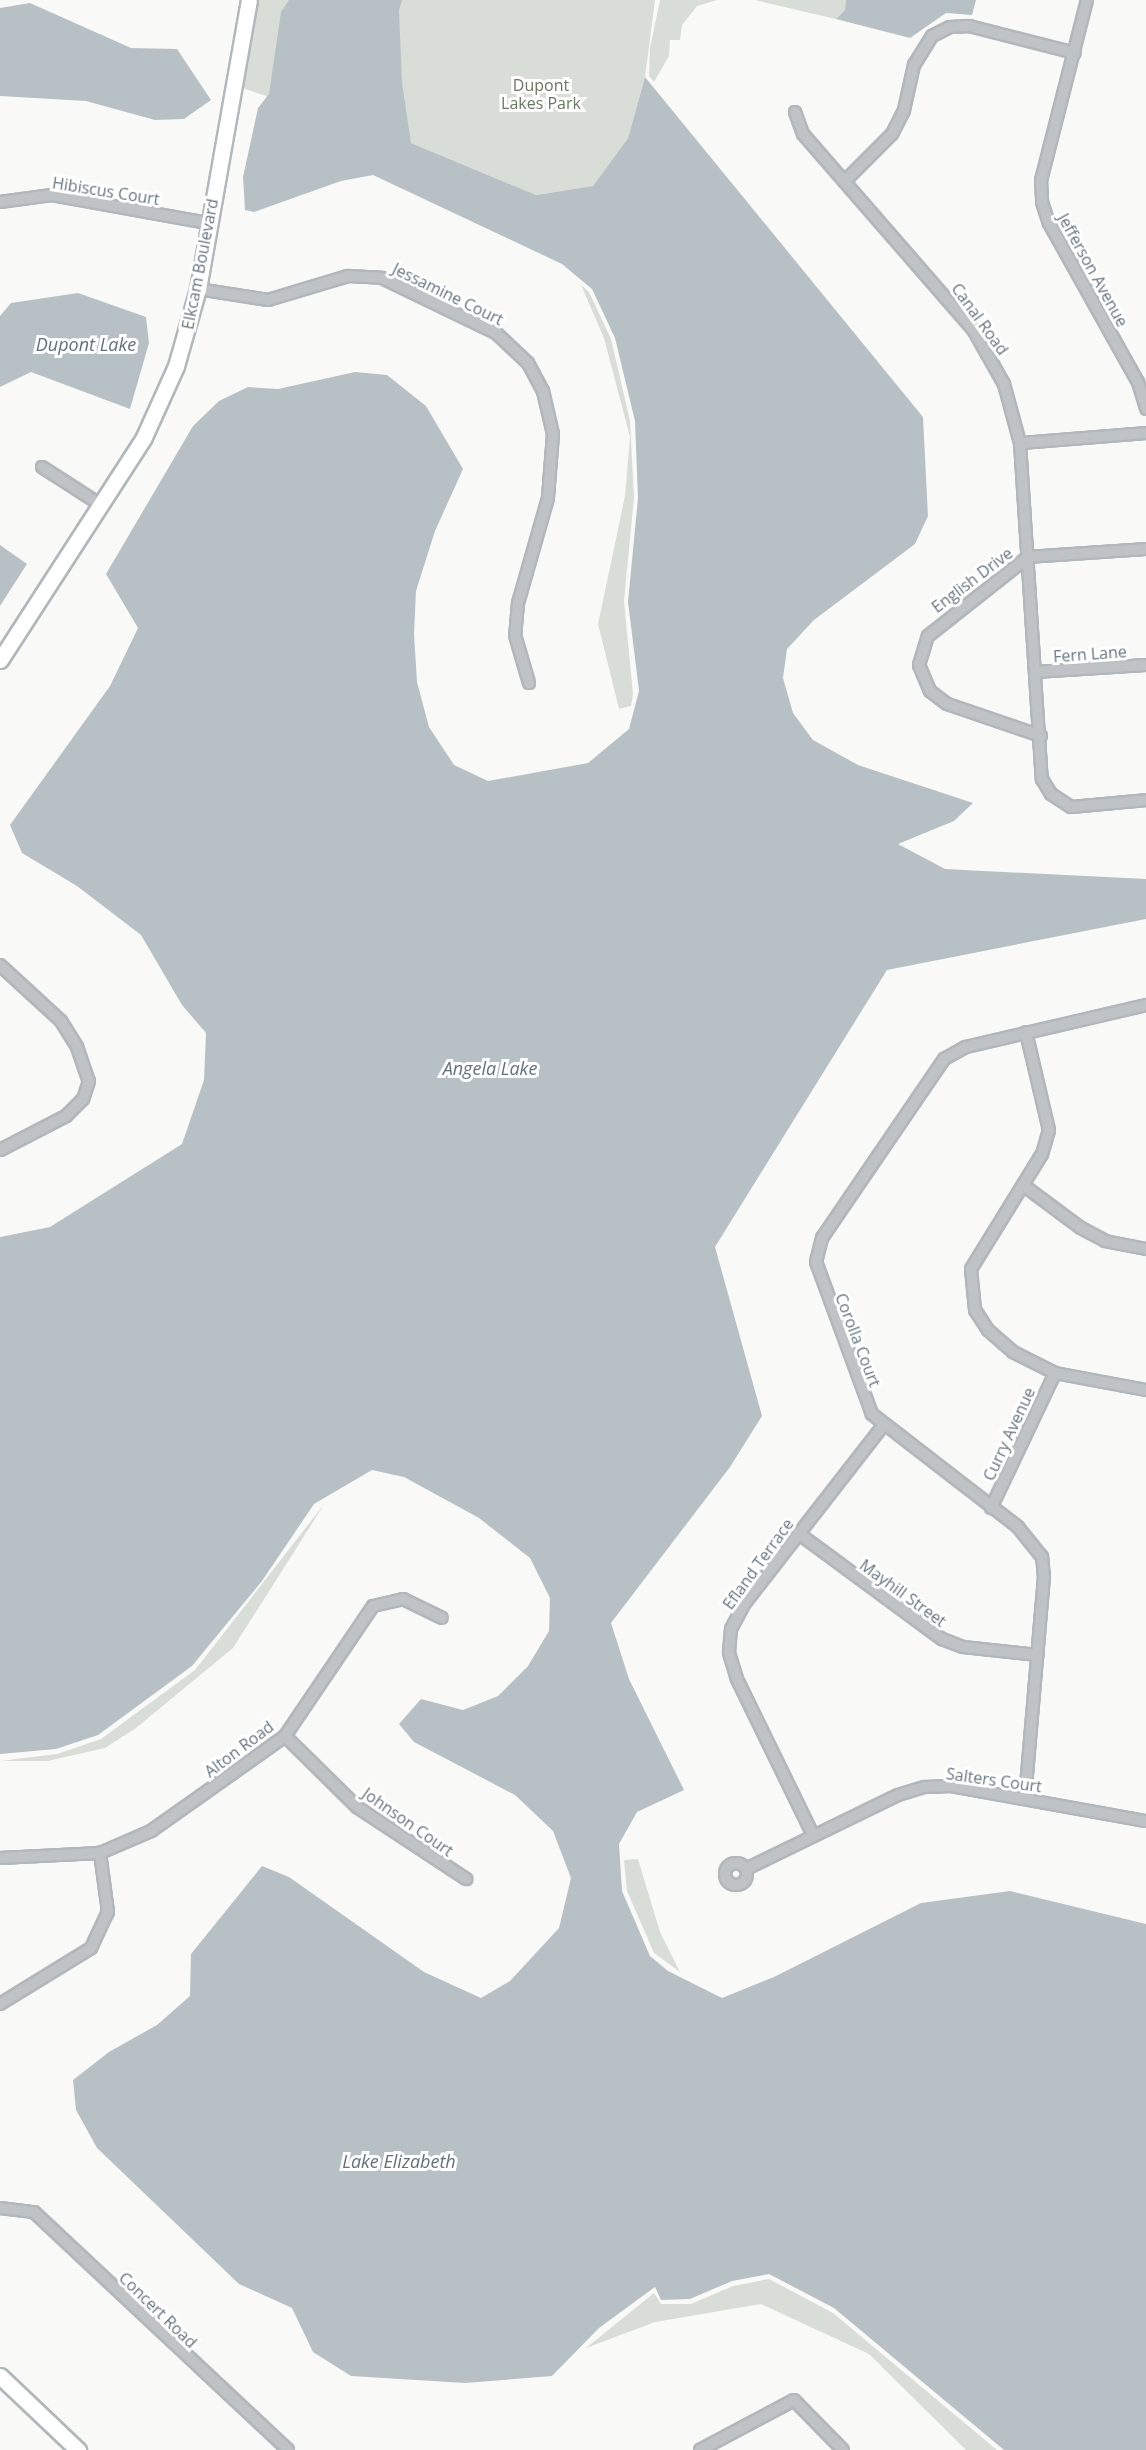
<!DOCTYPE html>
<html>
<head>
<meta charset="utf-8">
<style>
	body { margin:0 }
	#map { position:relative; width:1146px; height:2450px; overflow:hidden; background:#f9f9f7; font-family:"Open Sans",sans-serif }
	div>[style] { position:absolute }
	.green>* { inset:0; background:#d9ddd7 }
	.water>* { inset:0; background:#b7c1c5 }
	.roads { filter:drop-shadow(2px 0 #b1b7bb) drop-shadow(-2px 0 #b1b7bb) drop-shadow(0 2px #b1b7bb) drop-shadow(0 -2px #b1b7bb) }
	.street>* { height:10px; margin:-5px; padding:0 5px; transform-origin:5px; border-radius:5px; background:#bfc3c6 }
	.street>.ring { margin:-5px; padding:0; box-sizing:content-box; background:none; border:10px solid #bfc3c6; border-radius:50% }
	.secondary>* { height:15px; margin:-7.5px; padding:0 7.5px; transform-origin:7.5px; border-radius:7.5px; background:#fff }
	span { translate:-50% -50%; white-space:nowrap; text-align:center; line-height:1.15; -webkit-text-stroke:6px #fff; paint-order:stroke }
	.park-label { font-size:16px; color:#697766 }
	.street-label { font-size:16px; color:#67757e }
	.water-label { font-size:18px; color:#627378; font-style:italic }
</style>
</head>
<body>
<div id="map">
	<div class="green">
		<i style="clip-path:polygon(257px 0,655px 0,645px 77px,628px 138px,593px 186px,536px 195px,411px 143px,239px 87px)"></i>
		<i style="clip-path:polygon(660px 0,717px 0,697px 6px,682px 25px,680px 40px,670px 40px,669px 56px,654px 82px,649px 76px,650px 48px)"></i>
		<i style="clip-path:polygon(755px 0,846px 0,845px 10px,836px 19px)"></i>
		<i style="clip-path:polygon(581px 285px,589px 292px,611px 339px,630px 421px,634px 497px,624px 601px,633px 694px,631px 706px,619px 709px,598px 624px,625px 496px,630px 437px,604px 338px)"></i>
		<i style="clip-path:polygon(325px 1503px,233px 1648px,136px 1728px,105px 1748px,48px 1761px,0 1761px,57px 1754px,101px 1739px,195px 1670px)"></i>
		<i style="clip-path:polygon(638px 1859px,660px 1932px,680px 1972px,654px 1953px,627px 1891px,624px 1860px)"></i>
		<i style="clip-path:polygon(769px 2279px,833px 2313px,997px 2450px,966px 2450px,869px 2354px,761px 2304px,655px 2322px,586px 2348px,654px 2293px,661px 2304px,691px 2304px,733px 2286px)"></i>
	</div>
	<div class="water">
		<i style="clip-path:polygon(289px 0,402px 0,399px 10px,402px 83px,411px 143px,536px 195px,593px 186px,628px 138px,645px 77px,923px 417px,928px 516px,915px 544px,814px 620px,787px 649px,783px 678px,793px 713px,813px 740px,858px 765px,973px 803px,954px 821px,898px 844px,945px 869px,1146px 879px,1146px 919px,887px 970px,715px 1247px,762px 1416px,730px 1467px,611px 1623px,629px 1679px,684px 1790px,637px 1812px,619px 1844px,622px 1891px,650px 1956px,668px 1971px,722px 1998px,774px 1977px,921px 1903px,1010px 1891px,1146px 1924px,1146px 2450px,1004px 2450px,834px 2308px,769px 2274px,732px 2281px,690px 2299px,661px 2300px,655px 2287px,599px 2328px,552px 2376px,465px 2383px,351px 2376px,313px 2352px,292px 2308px,239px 2284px,97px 2148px,76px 2110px,73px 2080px,109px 2052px,157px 2025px,190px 1996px,191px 1954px,262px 1866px,289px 1877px,424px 1972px,481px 1998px,510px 1981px,559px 1928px,571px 1878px,553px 1831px,515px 1795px,414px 1742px,399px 1724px,421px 1699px,463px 1710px,498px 1696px,528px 1666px,549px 1631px,550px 1598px,530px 1558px,479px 1518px,404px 1477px,372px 1470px,314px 1504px,262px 1581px,192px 1666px,98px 1735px,56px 1749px,0 1754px,0 1237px,50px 1227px,182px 1144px,204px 1080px,206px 1033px,182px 1005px,141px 935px,77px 886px,22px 853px,10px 825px,110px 686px,138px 628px,106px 574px,193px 426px,219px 401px,248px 387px,278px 389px,355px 372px,387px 375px,426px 406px,463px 469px,435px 531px,416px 591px,414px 634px,417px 682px,429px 727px,454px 765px,488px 781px,588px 763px,629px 729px,639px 691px,628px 602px,638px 498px,635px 421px,615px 338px,592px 289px,562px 264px,373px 175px,341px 181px,254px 212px,245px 210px,243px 177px,258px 108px,269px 94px,281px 12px)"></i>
		<i style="clip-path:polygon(846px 0,976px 0,972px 15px,946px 13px,910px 38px,836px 19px,845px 10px)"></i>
		<i style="clip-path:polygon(30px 3px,131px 48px,177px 49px,211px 100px,184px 119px,155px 120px,86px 101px,0 96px,0 8px)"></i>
		<i style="clip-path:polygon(78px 293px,146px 317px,149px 343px,130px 409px,31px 372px,0 387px,0 316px,11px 303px)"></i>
		<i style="clip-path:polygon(0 545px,27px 564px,0 606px)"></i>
	</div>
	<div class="roads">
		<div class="street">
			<i style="left:1087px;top:0;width:186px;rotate:104.3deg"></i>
			<i style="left:1041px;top:180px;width:22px;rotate:87deg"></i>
			<i style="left:1042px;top:202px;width:22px;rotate:72deg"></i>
			<i style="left:1049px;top:223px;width:182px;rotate:60.8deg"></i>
			<i style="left:1138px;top:382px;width:28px;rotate:73deg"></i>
			<i style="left:795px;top:112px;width:23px;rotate:70deg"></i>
			<i style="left:803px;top:134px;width:261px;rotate:49deg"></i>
			<i style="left:974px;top:331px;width:61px;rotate:60.5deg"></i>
			<i style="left:1004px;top:384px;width:61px;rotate:74.8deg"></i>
			<i style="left:1020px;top:443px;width:337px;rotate:86.3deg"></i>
			<i style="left:1042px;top:779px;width:17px;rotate:59deg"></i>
			<i style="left:1051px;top:794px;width:24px;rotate:33deg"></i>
			<i style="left:1071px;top:807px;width:75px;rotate:-5.3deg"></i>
			<i style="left:845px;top:181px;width:66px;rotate:-45deg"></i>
			<i style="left:892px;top:134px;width:27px;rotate:-63deg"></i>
			<i style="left:904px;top:110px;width:46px;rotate:-77.5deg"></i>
			<i style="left:914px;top:65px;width:34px;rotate:-58deg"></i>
			<i style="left:932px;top:36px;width:20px;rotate:-27deg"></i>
			<i style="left:950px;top:27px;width:19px;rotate:-3deg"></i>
			<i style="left:969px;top:26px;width:109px;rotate:14.3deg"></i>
			<i style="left:0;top:202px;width:52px;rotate:-7.7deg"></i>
			<i style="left:52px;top:195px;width:158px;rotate:10.2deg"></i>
			<i style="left:198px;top:289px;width:71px;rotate:8.9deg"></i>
			<i style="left:268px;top:300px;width:84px;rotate:-16.7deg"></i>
			<i style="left:348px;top:276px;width:34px;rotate:3deg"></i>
			<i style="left:382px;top:278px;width:127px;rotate:25.8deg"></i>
			<i style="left:496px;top:333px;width:44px;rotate:43.2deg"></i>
			<i style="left:528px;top:363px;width:32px;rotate:62deg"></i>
			<i style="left:543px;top:391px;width:44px;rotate:76.9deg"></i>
			<i style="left:553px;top:434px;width:64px;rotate:94.5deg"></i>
			<i style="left:548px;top:498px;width:109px;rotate:105.9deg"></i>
			<i style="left:518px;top:603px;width:32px;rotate:95deg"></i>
			<i style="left:515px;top:635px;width:50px;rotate:73.7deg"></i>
			<i style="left:1020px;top:443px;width:126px;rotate:-4.5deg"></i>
			<i style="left:42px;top:467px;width:70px;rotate:32.8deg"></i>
			<i style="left:1036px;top:672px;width:110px;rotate:-3.6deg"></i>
			<i style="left:1041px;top:736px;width:99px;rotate:-161.2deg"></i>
			<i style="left:947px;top:704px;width:21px;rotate:-143deg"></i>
			<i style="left:930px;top:691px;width:28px;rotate:-113deg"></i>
			<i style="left:919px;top:665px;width:30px;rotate:-73deg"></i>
			<i style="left:928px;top:636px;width:127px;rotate:-38.3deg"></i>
			<i style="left:1028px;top:557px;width:118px;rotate:-3.9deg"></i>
			<i style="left:0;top:965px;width:83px;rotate:42.6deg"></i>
			<i style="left:61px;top:1021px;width:31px;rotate:58deg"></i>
			<i style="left:77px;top:1047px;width:36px;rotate:71deg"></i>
			<i style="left:89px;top:1081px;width:19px;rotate:108deg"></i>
			<i style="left:83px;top:1099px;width:24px;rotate:135deg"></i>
			<i style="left:66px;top:1116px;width:74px;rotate:152.7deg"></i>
			<i style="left:1026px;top:1032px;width:101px;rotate:76.8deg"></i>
			<i style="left:1049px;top:1130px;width:25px;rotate:106deg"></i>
			<i style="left:1042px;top:1154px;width:135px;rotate:121.7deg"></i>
			<i style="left:971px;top:1269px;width:41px;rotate:84.4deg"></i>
			<i style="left:975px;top:1310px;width:24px;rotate:57deg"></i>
			<i style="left:988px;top:1330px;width:33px;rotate:41deg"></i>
			<i style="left:1013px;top:1352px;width:47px;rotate:26.6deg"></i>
			<i style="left:1055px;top:1373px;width:93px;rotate:10.6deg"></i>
			<i style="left:1023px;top:1185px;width:72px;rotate:36.6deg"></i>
			<i style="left:1081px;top:1228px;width:27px;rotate:28deg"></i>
			<i style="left:1105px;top:1241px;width:42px;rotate:11deg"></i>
			<i style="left:991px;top:1508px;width:149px;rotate:-64.6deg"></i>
			<i style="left:798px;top:1533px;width:179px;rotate:36.4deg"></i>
			<i style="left:942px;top:1639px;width:22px;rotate:21deg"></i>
			<i style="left:963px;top:1647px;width:75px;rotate:6.1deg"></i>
			<i style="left:285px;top:1736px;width:101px;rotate:44.6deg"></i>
			<i style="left:357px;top:1807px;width:131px;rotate:33.4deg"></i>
			<i style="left:1025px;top:1798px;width:221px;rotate:-85.1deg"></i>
			<i style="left:1044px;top:1578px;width:21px;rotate:-95deg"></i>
			<i style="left:1042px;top:1557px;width:38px;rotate:-129deg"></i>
			<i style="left:1018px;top:1527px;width:185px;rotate:-142.3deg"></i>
			<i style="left:872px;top:1414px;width:162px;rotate:-110.2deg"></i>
			<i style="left:816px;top:1262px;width:25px;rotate:-76deg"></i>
			<i style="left:822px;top:1238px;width:217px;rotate:-55.7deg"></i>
			<i style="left:944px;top:1059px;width:25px;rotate:-29deg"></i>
			<i style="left:966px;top:1047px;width:185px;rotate:-13.1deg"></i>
			<i style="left:813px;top:1835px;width:174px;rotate:-116deg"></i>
			<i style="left:737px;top:1679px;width:28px;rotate:-107deg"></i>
			<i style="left:729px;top:1652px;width:23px;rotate:-85deg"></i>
			<i style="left:731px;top:1629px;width:30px;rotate:-62deg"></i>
			<i style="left:745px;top:1603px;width:224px;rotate:-52.1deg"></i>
			<i style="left:0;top:1858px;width:100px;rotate:-2.9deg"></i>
			<i style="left:100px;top:1853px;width:56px;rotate:-23.3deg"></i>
			<i style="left:151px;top:1831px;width:164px;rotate:-35.3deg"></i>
			<i style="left:285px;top:1736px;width:157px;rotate:-55.9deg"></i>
			<i style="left:373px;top:1606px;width:31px;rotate:-13deg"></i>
			<i style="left:403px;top:1599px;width:43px;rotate:26deg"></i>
			<i class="ring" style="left:725px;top:1863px;width:12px;height:12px"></i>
			<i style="left:746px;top:1869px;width:169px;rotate:-26deg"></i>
			<i style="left:898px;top:1795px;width:28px;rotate:-17deg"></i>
			<i style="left:925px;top:1787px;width:26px;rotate:-2deg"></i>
			<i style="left:951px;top:1786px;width:198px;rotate:10.2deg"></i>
			<i style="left:0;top:2004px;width:107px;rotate:-31.6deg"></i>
			<i style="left:91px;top:1948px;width:40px;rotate:-65deg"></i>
			<i style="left:108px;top:1912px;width:60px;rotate:-97.7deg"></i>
			<i style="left:0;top:2208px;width:34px;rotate:7deg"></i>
			<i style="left:34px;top:2212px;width:348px;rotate:43.1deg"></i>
			<i style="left:700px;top:2450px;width:106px;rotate:-28deg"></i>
			<i style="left:794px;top:2400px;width:70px;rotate:45.6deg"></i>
		</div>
		<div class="secondary">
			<i style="left:0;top:660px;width:265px;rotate:-57.1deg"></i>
			<i style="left:144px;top:437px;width:78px;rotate:-65.7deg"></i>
			<i style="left:176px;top:366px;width:80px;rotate:-74.1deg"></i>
			<i style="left:198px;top:289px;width:293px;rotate:-80deg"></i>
			<i style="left:0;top:2376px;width:108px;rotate:43.5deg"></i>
		</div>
	</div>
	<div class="park-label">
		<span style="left:541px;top:94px">Dupont<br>Lakes Park</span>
	</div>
	<div class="street-label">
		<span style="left:106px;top:191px;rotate:9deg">Hibiscus Court</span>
		<span style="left:200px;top:264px;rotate:-79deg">Elkcam Boulevard</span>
		<span style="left:1093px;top:270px;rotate:61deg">Jefferson Avenue</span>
		<span style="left:448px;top:294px;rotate:26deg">Jessamine Court</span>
		<span style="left:980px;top:319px;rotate:54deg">Canal Road</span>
		<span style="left:972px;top:580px;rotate:-37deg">English Drive</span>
		<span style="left:1090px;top:654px;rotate:-4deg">Fern Lane</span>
		<span style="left:858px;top:1340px;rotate:69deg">Corolla Court</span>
		<span style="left:1009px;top:1434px;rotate:-65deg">Curry Avenue</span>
		<span style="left:758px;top:1564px;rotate:-54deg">Efland Terrace</span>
		<span style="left:903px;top:1593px;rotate:36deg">Mayhill Street</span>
		<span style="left:239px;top:1749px;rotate:-37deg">Alton Road</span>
		<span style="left:994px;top:1780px;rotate:8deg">Salters Court</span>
		<span style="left:408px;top:1822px;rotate:35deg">Johnson Court</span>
		<span style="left:158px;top:2310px;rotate:44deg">Concert Road</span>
	</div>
	<div class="water-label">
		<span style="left:86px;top:344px">Dupont Lake</span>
		<span style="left:490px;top:1068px">Angela Lake</span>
		<span style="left:399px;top:2161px">Lake Elizabeth</span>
	</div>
</div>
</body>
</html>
